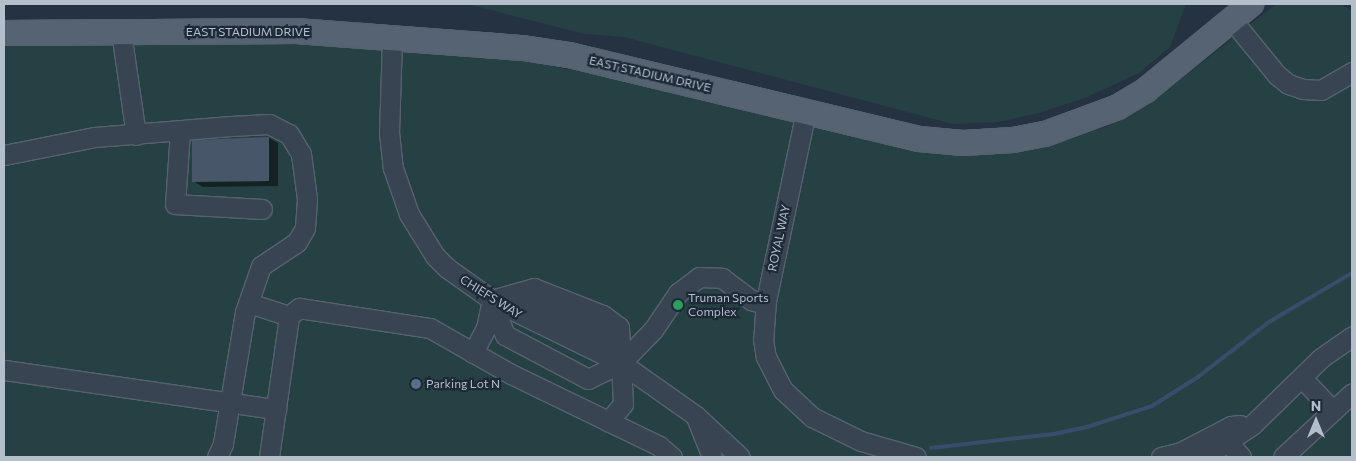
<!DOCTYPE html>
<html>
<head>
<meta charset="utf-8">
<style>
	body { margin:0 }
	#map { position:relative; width:1356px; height:461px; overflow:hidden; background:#243242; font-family:Commissioner,sans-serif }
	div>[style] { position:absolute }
	.green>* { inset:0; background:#264143 }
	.shadow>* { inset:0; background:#0007 }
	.stream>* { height:4px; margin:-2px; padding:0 2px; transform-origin:2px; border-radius:2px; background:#374e6a }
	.building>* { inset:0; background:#475669 }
	.roads { filter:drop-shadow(1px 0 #56626f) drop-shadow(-1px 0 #56626f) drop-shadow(0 1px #56626f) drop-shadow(0 -1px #56626f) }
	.minor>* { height:19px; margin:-9.5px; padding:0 9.5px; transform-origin:9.5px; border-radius:9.5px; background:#384452 }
	.major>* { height:24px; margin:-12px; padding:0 12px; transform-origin:12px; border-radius:12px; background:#566372 }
	.dots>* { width:14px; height:14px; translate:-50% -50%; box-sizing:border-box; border:2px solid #1d2937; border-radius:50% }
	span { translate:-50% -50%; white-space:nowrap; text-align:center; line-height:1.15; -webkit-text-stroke:4.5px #1d2937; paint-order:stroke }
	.street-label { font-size:12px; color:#b5bfcc }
	.poi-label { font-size:12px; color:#b5bfcc }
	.left { translate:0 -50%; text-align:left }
	.frame { position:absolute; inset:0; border:5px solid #b5bfcc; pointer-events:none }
	.north { position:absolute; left:1291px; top:396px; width:50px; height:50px; -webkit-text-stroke:4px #1d2937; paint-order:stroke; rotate:0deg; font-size:14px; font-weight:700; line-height:20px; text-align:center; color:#b5bfcc }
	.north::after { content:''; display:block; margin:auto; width:18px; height:22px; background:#b5bfcc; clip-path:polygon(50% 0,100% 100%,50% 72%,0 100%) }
</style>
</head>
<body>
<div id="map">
	<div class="green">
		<i style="clip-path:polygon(467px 4px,1186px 4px,1170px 47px,1139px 73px,1085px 98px,1035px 114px,998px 122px,953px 124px,624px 37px,585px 34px)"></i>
		<i style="clip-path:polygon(1276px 4px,1341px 4px,1352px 11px,1352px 457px,4px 457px,4px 44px,302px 41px,510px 58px,617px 79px,878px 141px,1044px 146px,1105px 127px,1155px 100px)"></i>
	</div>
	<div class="shadow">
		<i style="clip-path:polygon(269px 138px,278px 143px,278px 186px,203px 187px,193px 181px)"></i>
	</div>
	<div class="stream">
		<i style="left:931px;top:448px;width:124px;rotate:-6.5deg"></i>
		<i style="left:1054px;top:434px;width:34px;rotate:-12deg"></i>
		<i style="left:1087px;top:427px;width:68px;rotate:-17.9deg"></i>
		<i style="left:1152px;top:406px;width:54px;rotate:-32.2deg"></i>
		<i style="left:1198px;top:377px;width:90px;rotate:-37.8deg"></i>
		<i style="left:1269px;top:322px;width:96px;rotate:-30.6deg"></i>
	</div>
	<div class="building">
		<i style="clip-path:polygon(269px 137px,269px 181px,192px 182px,192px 140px)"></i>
	</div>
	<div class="roads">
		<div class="minor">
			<i style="left:1232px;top:20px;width:71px;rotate:50.7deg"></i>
			<i style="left:1277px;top:75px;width:14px;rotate:39deg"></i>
			<i style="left:1288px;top:84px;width:16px;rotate:18deg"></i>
			<i style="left:1303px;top:89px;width:18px;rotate:3deg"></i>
			<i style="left:1321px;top:90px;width:36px;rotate:-30deg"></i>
			<i style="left:121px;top:32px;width:104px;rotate:81.7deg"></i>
			<i style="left:392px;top:38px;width:94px;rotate:91.8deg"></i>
			<i style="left:389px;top:132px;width:36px;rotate:84deg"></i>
			<i style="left:393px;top:168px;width:49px;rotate:70.8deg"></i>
			<i style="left:409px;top:214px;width:49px;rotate:58.2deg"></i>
			<i style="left:435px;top:256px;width:17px;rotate:45deg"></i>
			<i style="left:447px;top:268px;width:55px;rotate:35.4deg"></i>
			<i style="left:492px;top:300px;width:144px;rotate:26deg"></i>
			<i style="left:621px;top:363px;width:92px;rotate:35.2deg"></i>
			<i style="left:696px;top:416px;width:60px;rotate:43deg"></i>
			<i style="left:806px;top:111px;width:193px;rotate:101.9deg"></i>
			<i style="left:766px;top:300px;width:39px;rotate:94deg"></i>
			<i style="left:763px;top:339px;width:18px;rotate:81deg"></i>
			<i style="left:766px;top:357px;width:37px;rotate:63deg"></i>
			<i style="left:783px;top:390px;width:40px;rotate:43deg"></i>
			<i style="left:812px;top:417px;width:55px;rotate:26.1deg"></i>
			<i style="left:861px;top:441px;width:57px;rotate:16.2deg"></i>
			<i style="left:180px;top:131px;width:73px;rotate:93.9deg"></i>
			<i style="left:175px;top:204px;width:87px;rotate:3.3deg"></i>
			<i style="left:4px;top:155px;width:93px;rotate:-11.2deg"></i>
			<i style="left:95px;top:137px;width:136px;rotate:-4.6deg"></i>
			<i style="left:231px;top:126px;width:38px;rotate:-3deg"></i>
			<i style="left:269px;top:124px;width:22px;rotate:27deg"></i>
			<i style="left:289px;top:134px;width:23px;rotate:59deg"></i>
			<i style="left:301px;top:154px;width:45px;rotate:82.4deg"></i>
			<i style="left:307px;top:199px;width:29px;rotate:94deg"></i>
			<i style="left:305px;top:228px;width:16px;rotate:120deg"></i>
			<i style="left:297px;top:242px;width:43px;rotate:146.3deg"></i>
			<i style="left:261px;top:266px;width:49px;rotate:109.2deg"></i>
			<i style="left:245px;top:312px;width:134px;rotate:99.5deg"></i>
			<i style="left:223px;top:444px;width:14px;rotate:115deg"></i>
			<i style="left:492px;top:300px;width:37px;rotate:70deg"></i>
			<i style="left:505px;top:335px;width:94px;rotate:27.9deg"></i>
			<i style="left:588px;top:379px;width:37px;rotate:-26deg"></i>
			<i style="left:621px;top:363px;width:46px;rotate:-45.9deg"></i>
			<i style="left:653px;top:330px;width:45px;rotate:-56deg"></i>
			<i style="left:678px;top:293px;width:26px;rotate:-37deg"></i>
			<i style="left:699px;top:277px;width:23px;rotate:2deg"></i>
			<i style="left:722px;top:278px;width:36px;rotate:37deg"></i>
			<i style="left:751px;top:300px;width:15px;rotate:16deg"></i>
			<i style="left:492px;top:300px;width:44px;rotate:-15.9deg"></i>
			<i style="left:534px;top:288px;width:74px;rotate:21.4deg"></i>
			<i style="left:603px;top:315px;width:20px;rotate:37deg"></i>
			<i style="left:619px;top:327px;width:77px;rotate:87deg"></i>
			<i style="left:623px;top:404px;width:23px;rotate:130deg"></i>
			<i style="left:506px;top:301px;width:26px;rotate:4deg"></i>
			<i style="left:532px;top:303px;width:52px;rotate:23.6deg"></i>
			<i style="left:580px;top:324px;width:29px;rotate:27deg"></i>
			<i style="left:606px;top:337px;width:26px;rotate:59deg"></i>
			<i style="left:249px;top:303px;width:42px;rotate:18deg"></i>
			<i style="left:473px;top:353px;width:28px;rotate:-63deg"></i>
			<i style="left:486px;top:328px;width:29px;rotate:-78deg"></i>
			<i style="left:4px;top:370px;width:275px;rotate:8.2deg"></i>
			<i style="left:1302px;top:378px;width:45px;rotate:46.8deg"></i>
			<i style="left:696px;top:417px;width:43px;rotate:68.2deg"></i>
			<i style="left:1228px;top:442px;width:20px;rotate:49deg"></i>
			<i style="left:269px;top:457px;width:142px;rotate:-81.9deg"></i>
			<i style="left:289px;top:316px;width:13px;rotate:-39deg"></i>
			<i style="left:299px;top:308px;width:133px;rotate:8.7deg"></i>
			<i style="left:430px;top:328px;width:93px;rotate:29.6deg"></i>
			<i style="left:511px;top:374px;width:165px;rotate:25.9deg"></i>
			<i style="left:659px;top:446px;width:17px;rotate:40deg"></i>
			<i style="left:1161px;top:457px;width:21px;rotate:-14deg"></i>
			<i style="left:1181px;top:452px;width:56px;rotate:-27.5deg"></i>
			<i style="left:1231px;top:426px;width:9px;rotate:-6deg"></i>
			<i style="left:1204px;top:457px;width:58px;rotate:-33.7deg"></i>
			<i style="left:1252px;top:425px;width:96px;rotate:-44.2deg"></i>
			<i style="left:1321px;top:358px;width:38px;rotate:-35deg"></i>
			<i style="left:1283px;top:457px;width:94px;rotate:-42.8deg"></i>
		</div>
		<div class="major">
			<i style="left:4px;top:33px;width:292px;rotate:-0.4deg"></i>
			<i style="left:296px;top:31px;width:228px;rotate:4.3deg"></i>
			<i style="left:523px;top:48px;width:47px;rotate:8.7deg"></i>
			<i style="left:569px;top:55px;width:360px;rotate:13.5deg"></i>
			<i style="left:919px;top:139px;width:44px;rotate:5.2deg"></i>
			<i style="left:963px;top:143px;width:50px;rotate:-3.4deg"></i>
			<i style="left:1013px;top:140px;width:33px;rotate:-11deg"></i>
			<i style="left:1045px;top:134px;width:78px;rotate:-20.3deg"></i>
			<i style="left:1118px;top:107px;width:33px;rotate:-31deg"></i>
			<i style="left:1146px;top:90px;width:136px;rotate:-39.3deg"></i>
		</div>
	</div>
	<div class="dots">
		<i style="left:678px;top:305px;background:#2e9e5b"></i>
		<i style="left:416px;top:384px;background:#5c6f8a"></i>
	</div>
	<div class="street-label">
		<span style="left:248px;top:32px">EAST STADIUM DRIVE</span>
		<span style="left:650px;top:74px;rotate:13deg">EAST STADIUM DRIVE</span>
		<span style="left:779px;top:238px;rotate:-78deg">ROYAL WAY</span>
		<span style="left:491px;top:297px;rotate:32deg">CHIEFS WAY</span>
	</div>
	<div class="poi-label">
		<span class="left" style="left:688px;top:305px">Truman Sports<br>Complex</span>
		<span class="left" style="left:426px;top:384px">Parking Lot N</span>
	</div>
	<div class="frame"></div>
	<div class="north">N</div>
</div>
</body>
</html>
